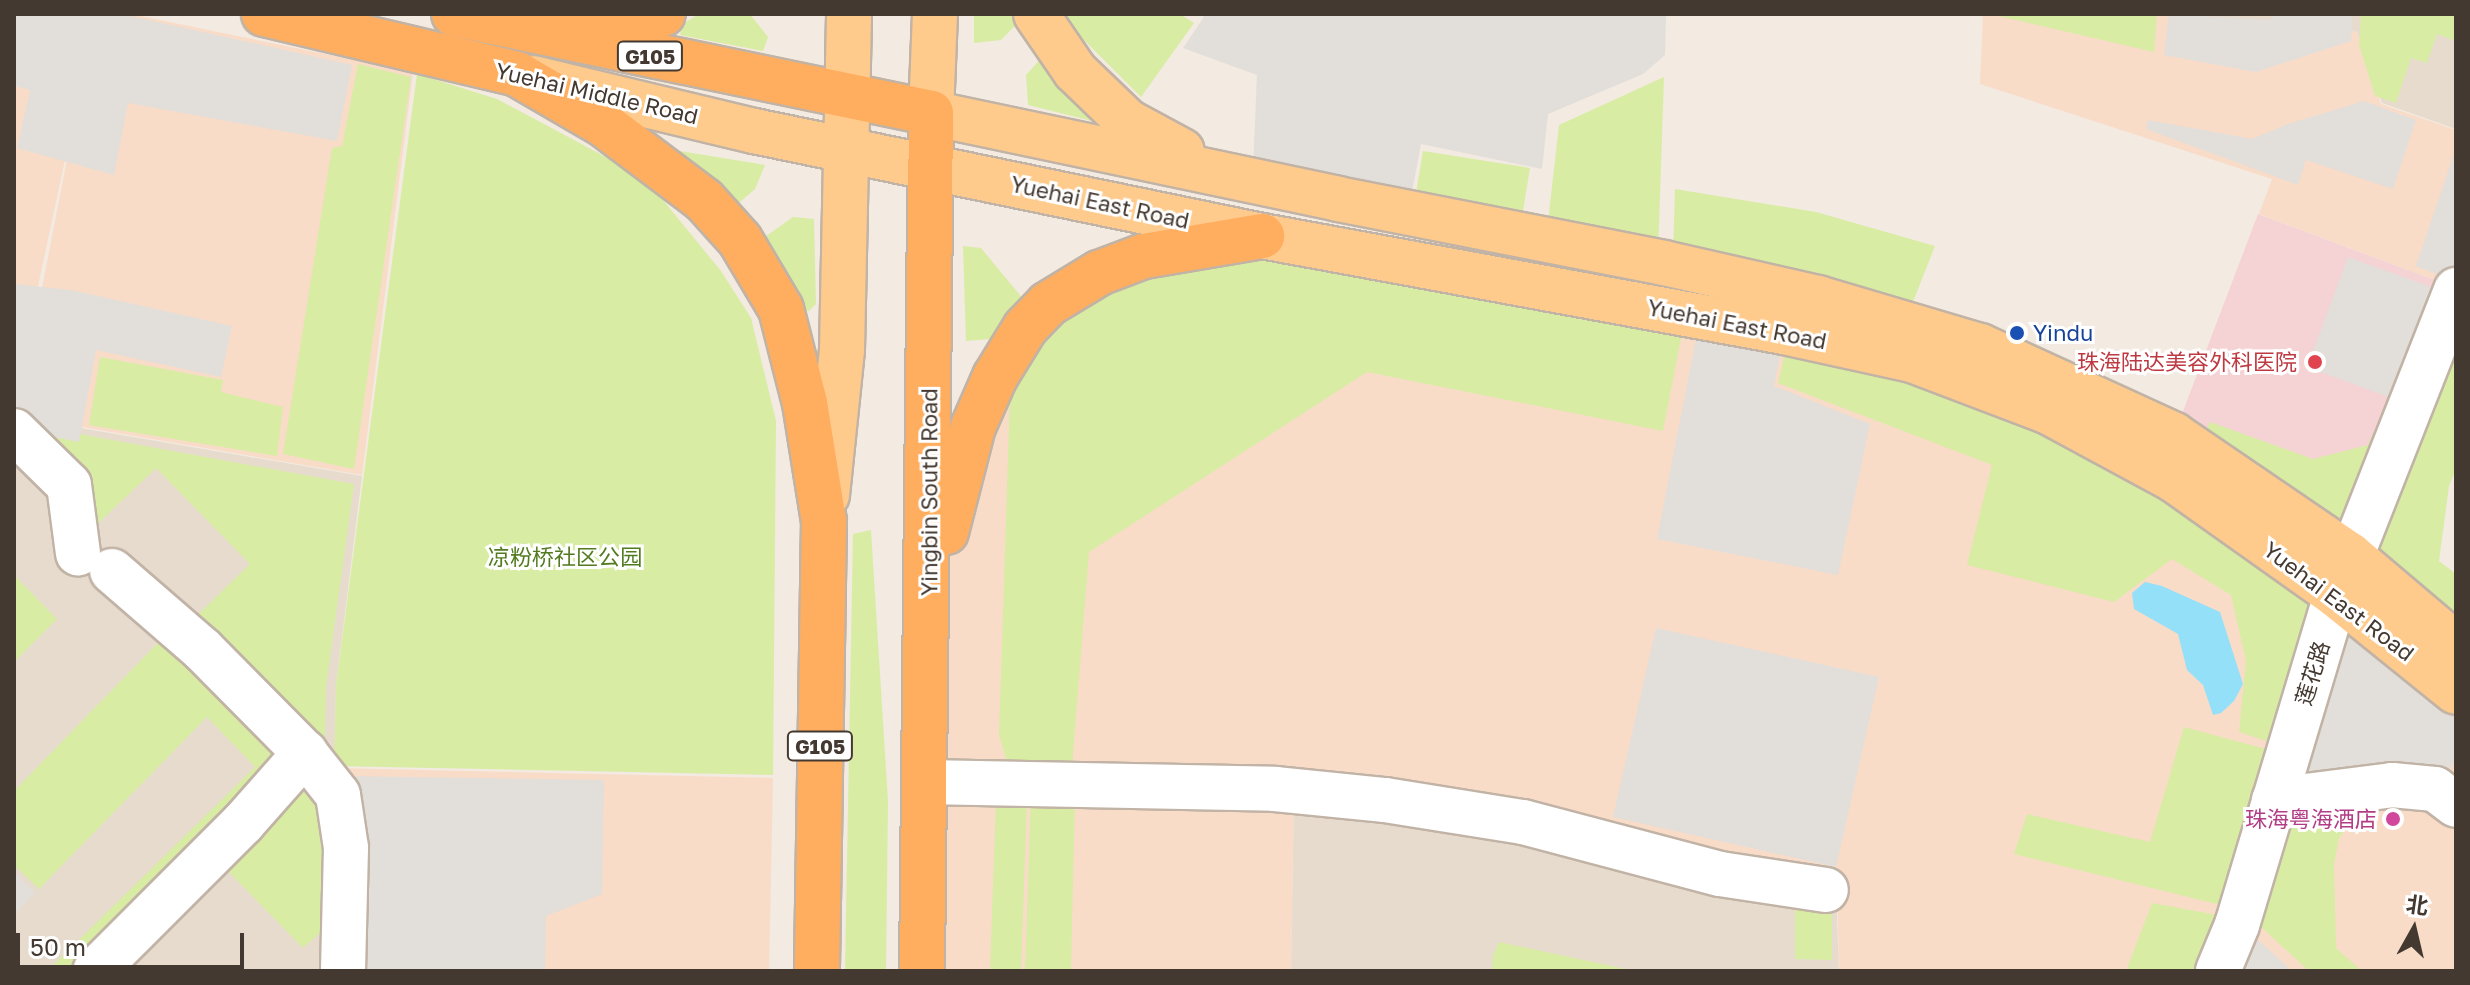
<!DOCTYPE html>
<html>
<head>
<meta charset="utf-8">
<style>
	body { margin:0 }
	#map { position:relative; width:2470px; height:985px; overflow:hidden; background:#f3eae1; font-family:"Golos Text","Noto Sans SC",sans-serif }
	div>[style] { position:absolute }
	.residential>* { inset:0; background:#e7dbce }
	.commercial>* { inset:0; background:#f8dcc8 }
	.medical>* { inset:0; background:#f5d2d3 }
	.green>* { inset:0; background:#d8eca4 }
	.parking>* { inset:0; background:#e2deda }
	.water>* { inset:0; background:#94e0f8 }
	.roads { filter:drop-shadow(2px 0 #c1b3a5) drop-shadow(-2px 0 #c1b3a5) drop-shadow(0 2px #c1b3a5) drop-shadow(0 -2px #c1b3a5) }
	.minor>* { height:44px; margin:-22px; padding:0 22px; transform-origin:22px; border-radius:22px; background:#fff }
	.major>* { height:44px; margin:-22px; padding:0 22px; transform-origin:22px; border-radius:22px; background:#ffcb8d }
	.highway>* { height:44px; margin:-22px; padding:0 22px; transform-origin:22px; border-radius:22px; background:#ffae5f }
	.dots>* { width:22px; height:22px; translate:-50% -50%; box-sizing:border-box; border:4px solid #fff; border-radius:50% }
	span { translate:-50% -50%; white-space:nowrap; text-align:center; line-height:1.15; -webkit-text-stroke:6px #fff; paint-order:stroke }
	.shield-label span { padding:2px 6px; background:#fff; border:2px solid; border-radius:6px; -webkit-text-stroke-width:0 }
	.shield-label { font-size:20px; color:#443931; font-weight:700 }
	.street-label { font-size:22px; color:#443931 }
	.transit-label { font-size:22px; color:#164399 }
	.left { translate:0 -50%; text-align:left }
	.health-label { font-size:22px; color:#be3a42 }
	.right { translate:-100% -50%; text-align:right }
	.park-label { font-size:22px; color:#527b1f }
	.hotel-label { font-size:22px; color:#b23c85 }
	.frame { position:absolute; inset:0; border:16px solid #443931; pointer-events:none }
	.north { position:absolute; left:2374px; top:889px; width:80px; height:80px; -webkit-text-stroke:6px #fff; paint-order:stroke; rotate:8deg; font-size:22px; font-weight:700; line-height:32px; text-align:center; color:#443931 }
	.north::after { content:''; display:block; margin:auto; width:28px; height:36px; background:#443931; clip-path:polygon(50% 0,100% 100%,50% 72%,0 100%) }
	.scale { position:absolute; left:16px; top:933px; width:228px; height:36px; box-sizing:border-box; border:4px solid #443931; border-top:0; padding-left:10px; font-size:24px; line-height:28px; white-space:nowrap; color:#443931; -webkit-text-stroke:6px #fff; paint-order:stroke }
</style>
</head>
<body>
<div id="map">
	<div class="residential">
		<i style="clip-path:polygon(2162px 14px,2456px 14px,2456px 129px,2382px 103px,2357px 32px)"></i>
		<i style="clip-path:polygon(14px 325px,16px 417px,362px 476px,336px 685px,331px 971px,14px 971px)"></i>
		<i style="clip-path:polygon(1294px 791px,1836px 888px,1839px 971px,1291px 971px)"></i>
	</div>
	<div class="commercial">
		<i style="clip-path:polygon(14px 14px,130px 14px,413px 72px,362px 475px,17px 416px,86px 62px,29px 328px,14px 324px)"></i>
		<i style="clip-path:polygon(1983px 14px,2162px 14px,2357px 32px,2381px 104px,2456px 130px,2456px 288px,2259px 214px,2272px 179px,1980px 84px)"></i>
		<i style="clip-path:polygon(1144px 257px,1912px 361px,2456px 692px,2456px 971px,1839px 971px,1837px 887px,1294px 791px,1291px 971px,921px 971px,929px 609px,974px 427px)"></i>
		<i style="clip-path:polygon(334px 768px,773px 778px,769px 971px,326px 971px)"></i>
	</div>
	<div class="medical">
		<i style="clip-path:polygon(2258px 214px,2456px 288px,2350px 554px,2174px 435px)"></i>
	</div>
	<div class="green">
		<i style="clip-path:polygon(699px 14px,750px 14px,768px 37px,763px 51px,680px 35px,683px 24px)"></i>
		<i style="clip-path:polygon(974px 14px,1020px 14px,1022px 19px,1001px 40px,974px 43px)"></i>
		<i style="clip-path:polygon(1058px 14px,1180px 14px,1194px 23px,1141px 97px)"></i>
		<i style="clip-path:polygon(1990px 14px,2157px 14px,2154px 52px)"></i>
		<i style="clip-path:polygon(2361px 14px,2456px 14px,2456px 41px,2437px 34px,2427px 63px,2411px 58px,2396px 103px,2375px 96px,2359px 45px)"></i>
		<i style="clip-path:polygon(1045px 54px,1108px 111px,1092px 121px,1028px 105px,1026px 75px)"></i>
		<i style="clip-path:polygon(358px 64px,411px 77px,354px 469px,283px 454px,332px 148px,342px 146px)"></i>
		<i style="clip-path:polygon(417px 74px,497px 99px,645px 178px,721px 271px,751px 318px,776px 421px,773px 775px,334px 766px,336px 685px)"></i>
		<i style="clip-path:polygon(1664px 77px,1658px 254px,1547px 231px,1559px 125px)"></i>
		<i style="clip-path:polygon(674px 150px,765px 165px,755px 189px,733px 208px)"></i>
		<i style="clip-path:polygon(1423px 151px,1530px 168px,1521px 223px,1414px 205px)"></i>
		<i style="clip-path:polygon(1675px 189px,1816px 212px,1935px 246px,1907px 317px,1673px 256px)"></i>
		<i style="clip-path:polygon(793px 217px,814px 219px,816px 304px,809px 311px,797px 309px,759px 241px)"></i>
		<i style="clip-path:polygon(1262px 241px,1684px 323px,1663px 431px,1367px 372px,1089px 552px,1071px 779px,1011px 776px,999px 735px,1011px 365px,1073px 291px)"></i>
		<i style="clip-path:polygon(963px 246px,981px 248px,1024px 300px,990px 339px,966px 341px)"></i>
		<i style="clip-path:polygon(2456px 328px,2456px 469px,2449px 486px,2439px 561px,2456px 574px,2456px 631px,2362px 549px)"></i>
		<i style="clip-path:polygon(1788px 341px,2044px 416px,2326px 600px,2282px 746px,2239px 732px,2246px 661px,2231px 595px,2172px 559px,2114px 602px,1967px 565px,1992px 465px,1778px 383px)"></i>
		<i style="clip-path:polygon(100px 357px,223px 380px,221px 392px,283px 407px,277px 456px,89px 425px)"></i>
		<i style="clip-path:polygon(14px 422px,354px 484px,326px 687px,321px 932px,303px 948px,226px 869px,123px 971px,47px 971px,255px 767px,207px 717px,39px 889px,14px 865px,14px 791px,180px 620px,186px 626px,250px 564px,156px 468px,81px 540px)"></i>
		<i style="clip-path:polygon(2210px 422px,2313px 459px,2368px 445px,2373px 433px,2392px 440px,2347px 544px,2200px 443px)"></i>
		<i style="clip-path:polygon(871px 530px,888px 801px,886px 971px,845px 971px,853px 534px)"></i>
		<i style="clip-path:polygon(14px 575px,57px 619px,14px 662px)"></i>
		<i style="clip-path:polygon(2184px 727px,2281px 753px,2237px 909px,2014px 854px,2027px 814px,2150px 842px)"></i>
		<i style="clip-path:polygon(1031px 794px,1075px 795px,1071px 971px,1025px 971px)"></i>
		<i style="clip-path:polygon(996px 798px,1027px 800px,1021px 971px,990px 971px)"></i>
		<i style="clip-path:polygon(2277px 804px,2365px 804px,2339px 838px,2334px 865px,2336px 948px,2362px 971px,2309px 971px,2247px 914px)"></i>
		<i style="clip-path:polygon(1795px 898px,1832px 899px,1832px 960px,1795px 959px)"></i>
		<i style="clip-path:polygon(2152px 903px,2234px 918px,2212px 971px,2126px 971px)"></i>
		<i style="clip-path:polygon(1499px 942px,1635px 971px,1492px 971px,1493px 955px)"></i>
	</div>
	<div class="parking">
		<i style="clip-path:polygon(14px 14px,121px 14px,352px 65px,337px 141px,128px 103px,114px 175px,17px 148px,30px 90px,14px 86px)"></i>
		<i style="clip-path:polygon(1200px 14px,1666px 14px,1665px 55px,1643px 74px,1548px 114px,1542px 169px,1421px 144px,1409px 208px,1253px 168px,1257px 75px,1183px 48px,1204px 17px)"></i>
		<i style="clip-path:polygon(2169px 14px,2271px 20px,2272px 14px,2353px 14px,2351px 41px,2256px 72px,2164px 55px)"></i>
		<i style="clip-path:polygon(2364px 101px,2416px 120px,2393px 189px,2306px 160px,2298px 185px,2146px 129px,2148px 120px,2252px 139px,2288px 124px)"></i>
		<i style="clip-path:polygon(2456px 148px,2456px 277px,2454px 281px,2416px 266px)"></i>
		<i style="clip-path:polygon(2348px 257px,2445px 292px,2405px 403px,2307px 367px)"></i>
		<i style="clip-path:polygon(14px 284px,71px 290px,232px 326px,221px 377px,96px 350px,79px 442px,33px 433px,14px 416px)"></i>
		<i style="clip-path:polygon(1698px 328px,1783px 341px,1774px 386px,1870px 424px,1838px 575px,1657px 539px)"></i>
		<i style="clip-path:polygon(2338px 603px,2456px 697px,2456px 761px,2436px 785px,2281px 794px)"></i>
		<i style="clip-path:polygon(1656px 628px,1879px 677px,1836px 867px,1613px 817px)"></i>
		<i style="clip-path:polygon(341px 776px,604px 780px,602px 894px,546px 916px,545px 971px,338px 971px)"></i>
		<i style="clip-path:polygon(14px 872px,35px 893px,14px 915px)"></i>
		<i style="clip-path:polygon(2244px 927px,2292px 971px,2225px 971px)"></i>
	</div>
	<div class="water">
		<i style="clip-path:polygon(2145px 582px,2162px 586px,2220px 612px,2243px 684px,2234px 701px,2221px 713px,2213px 715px,2203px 685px,2187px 670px,2178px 634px,2134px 609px,2132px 593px)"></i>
	</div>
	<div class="roads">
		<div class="minor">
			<i style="left:14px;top:431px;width:77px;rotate:44.5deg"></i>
			<i style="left:69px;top:485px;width:69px;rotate:82.5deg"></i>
			<i style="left:112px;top:571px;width:119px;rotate:40.9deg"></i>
			<i style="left:202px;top:649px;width:146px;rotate:45.3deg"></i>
			<i style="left:305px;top:753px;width:53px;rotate:51.8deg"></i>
			<i style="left:338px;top:795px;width:54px;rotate:81.4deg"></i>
			<i style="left:346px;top:848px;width:123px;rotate:91.4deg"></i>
			<i style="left:925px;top:782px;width:350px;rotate:1.1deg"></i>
			<i style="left:1275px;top:789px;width:111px;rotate:5.7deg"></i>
			<i style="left:1385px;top:800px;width:140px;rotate:9.1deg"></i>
			<i style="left:1523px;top:822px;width:204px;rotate:14.8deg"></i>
			<i style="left:1720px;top:874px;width:107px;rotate:8.6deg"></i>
			<i style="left:2274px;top:800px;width:119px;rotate:-7.2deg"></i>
			<i style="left:2392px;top:785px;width:43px;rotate:5.3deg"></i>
			<i style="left:2435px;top:789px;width:26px;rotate:37deg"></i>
			<i style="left:95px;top:971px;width:209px;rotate:-45deg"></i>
			<i style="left:243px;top:823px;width:94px;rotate:-48.5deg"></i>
			<i style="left:2218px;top:971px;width:50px;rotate:-67.6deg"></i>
			<i style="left:2237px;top:925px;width:345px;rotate:-73.3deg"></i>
			<i style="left:2336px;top:595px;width:328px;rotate:-68.5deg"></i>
		</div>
		<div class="major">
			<i style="left:935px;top:14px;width:99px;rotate:92.3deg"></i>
			<i style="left:931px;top:113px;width:416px;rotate:11.9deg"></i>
			<i style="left:1338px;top:199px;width:332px;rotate:11.1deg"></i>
			<i style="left:1664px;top:263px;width:158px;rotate:12.8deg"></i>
			<i style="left:1818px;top:298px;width:169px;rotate:16.5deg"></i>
			<i style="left:1980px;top:346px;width:213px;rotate:24.6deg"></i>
			<i style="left:2174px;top:435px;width:213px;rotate:34.3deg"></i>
			<i style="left:2350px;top:555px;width:139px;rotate:40.3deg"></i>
			<i style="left:1036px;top:14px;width:69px;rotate:55.6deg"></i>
			<i style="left:1075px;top:71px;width:74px;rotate:43.9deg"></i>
			<i style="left:1128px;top:122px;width:61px;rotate:28.2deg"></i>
			<i style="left:533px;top:78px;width:227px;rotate:13.5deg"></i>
			<i style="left:754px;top:131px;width:519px;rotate:11.68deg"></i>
			<i style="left:1262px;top:236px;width:531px;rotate:10.42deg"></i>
			<i style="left:1784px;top:332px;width:131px;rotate:12.3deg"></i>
			<i style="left:1912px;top:360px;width:147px;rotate:20.8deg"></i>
			<i style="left:2049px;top:412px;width:141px;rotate:28.4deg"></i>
			<i style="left:2173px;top:479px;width:200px;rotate:35.4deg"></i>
			<i style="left:2336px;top:595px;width:154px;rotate:38.9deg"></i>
			<i style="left:827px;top:495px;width:146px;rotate:-84.1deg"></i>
			<i style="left:842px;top:350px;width:336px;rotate:-88.8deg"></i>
		</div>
		<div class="highway">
			<i style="left:264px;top:14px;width:260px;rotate:13.3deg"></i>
			<i style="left:517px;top:74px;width:99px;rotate:30.2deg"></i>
			<i style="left:603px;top:124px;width:126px;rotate:37deg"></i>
			<i style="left:704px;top:200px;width:54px;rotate:48deg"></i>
			<i style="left:740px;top:240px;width:80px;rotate:59.3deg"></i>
			<i style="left:781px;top:309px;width:97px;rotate:75.7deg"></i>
			<i style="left:805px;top:403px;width:120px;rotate:80.9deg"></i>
			<i style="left:824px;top:521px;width:450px;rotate:90.9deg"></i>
			<i style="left:454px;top:14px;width:487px;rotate:11.7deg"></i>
			<i style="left:931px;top:113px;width:858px;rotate:90.6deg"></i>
			<i style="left:575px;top:29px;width:43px;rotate:-5.3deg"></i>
			<i style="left:618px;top:25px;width:46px;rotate:-13.7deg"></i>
			<i style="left:946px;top:532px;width:108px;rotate:-75.6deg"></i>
			<i style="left:973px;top:427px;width:55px;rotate:-66.3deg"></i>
			<i style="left:995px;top:377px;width:57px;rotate:-58.5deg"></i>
			<i style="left:1025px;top:328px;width:33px;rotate:-46deg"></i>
			<i style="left:1048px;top:304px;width:60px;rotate:-31.3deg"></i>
			<i style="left:1099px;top:273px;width:48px;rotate:-20.7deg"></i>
			<i style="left:1144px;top:256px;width:120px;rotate:-9.6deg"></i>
		</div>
	</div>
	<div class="dots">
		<i style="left:2017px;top:333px;background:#1a4fb4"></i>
		<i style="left:2315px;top:362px;background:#e0444e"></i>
		<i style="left:2393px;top:819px;background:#d1479c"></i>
	</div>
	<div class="shield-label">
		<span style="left:650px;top:56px">G105</span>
		<span style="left:820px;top:746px">G105</span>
	</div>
	<div class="street-label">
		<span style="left:597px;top:93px;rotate:13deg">Yuehai Middle Road</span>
		<span style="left:1100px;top:202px;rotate:12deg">Yuehai East Road</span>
		<span style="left:1737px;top:324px;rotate:11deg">Yuehai East Road</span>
		<span style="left:929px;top:492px;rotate:-90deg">Yingbin South Road</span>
		<span style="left:2339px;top:601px;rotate:37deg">Yuehai East Road</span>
		<span style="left:2312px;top:673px;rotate:-73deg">莲花路</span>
	</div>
	<div class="transit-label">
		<span class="left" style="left:2033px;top:333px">Yindu</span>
	</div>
	<div class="health-label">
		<span class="right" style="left:2297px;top:362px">珠海陆达美容外科医院</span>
	</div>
	<div class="park-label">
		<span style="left:565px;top:557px">凉粉桥社区公园</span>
	</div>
	<div class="hotel-label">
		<span class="right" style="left:2377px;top:819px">珠海粤海酒店</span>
	</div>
	<div class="frame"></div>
	<div class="north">北</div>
	<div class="scale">50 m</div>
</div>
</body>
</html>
